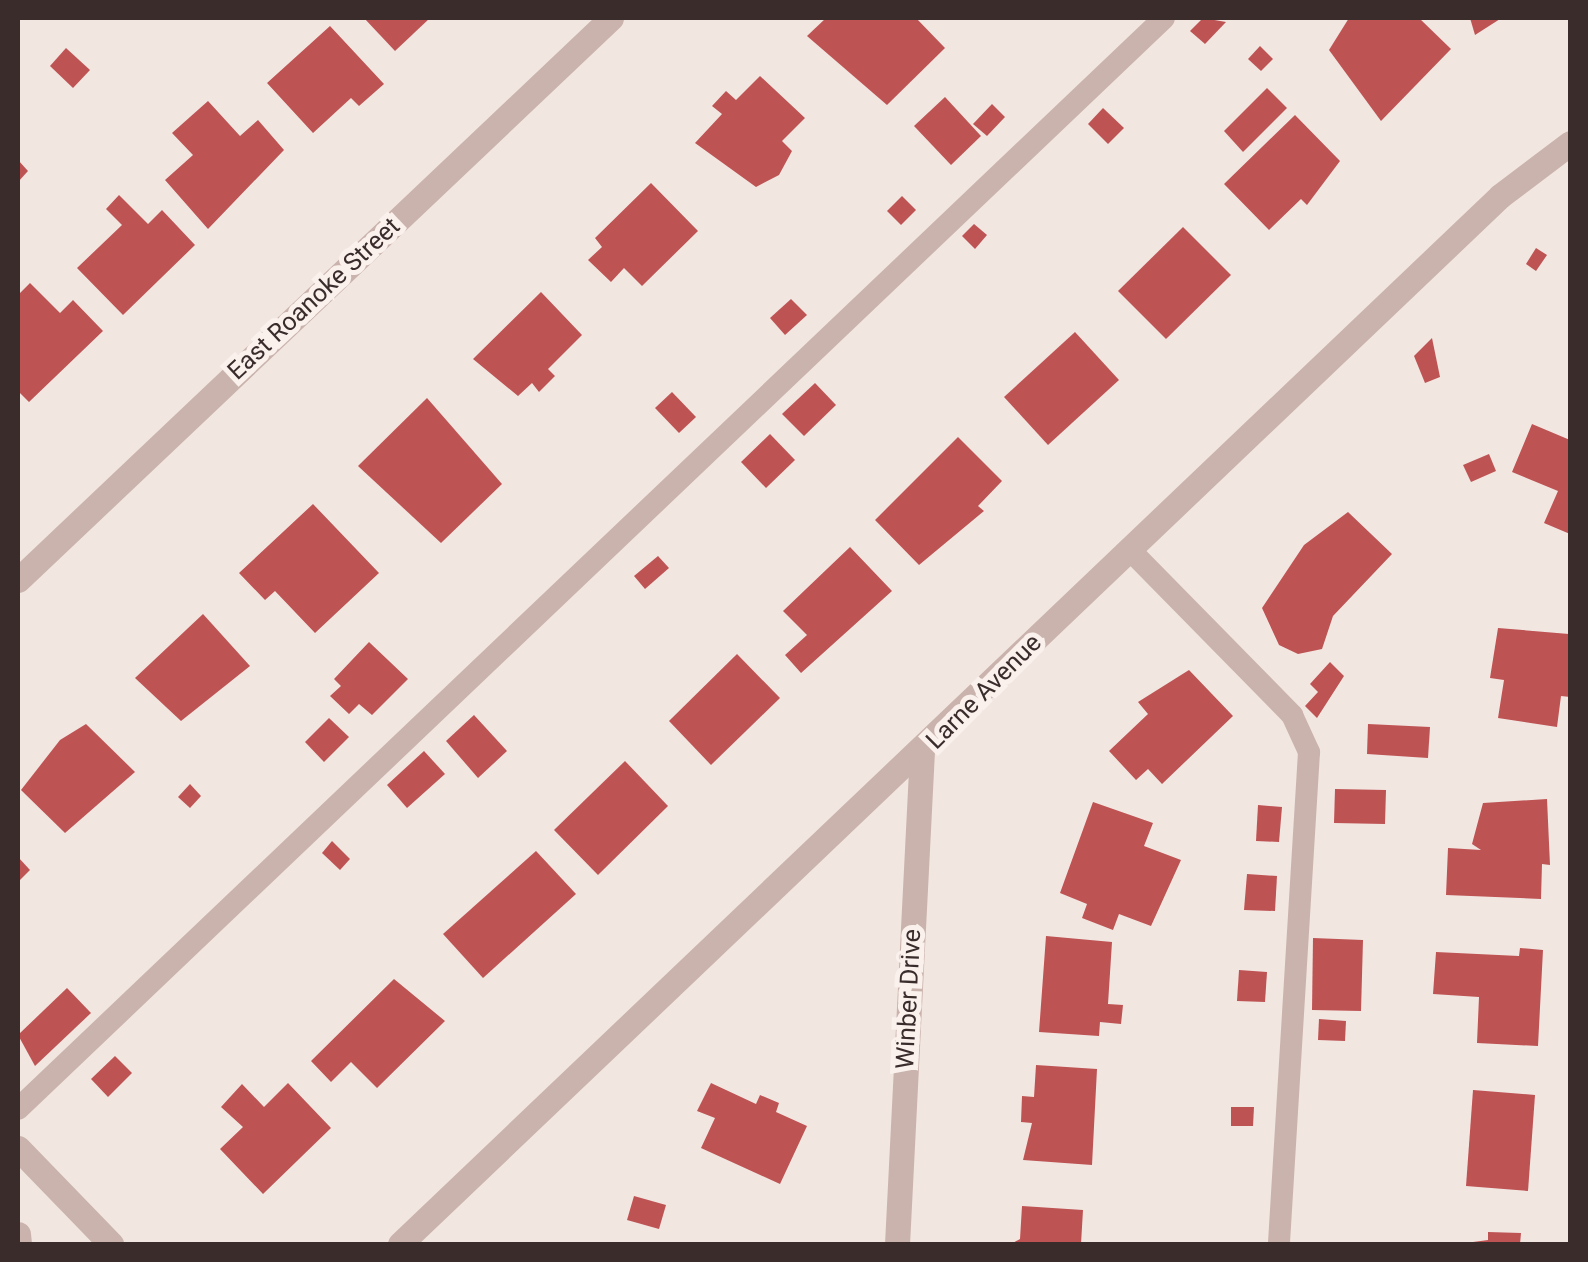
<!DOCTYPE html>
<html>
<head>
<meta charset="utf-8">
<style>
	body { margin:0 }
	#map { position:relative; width:1588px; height:1262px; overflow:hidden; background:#f2e6e1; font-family:Roboto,sans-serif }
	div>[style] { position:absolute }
	.building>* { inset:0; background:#be5354 }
	.service>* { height:22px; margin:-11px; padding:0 11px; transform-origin:11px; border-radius:11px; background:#cab3ad }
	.minor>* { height:25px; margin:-12.5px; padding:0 12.5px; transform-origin:12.5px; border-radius:12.5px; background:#cab3ad }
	span { translate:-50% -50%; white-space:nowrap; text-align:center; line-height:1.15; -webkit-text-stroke:10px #faf1ed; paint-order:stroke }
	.street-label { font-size:25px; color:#392c2b }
	.frame { position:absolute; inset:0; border:20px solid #392c2b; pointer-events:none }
</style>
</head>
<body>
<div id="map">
	<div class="building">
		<i style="clip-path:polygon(364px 18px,430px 18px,395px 51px)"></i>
		<i style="clip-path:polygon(826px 18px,916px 18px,945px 48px,887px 105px,807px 36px)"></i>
		<i style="clip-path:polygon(1203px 18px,1226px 22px,1205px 44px,1190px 31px)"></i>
		<i style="clip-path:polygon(1349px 18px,1419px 18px,1451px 49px,1381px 121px,1329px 50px)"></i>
		<i style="clip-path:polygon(1470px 18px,1500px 18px,1500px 19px,1475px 35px)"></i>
		<i style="clip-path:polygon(330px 26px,384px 84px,359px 106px,351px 98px,313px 133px,267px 83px)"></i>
		<i style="clip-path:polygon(1260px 46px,1273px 59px,1261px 71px,1248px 59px)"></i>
		<i style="clip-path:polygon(66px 48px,90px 70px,73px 88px,50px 66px)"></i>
		<i style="clip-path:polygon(760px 76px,805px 118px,782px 141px,792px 151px,779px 175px,756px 187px,695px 143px,722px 114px,712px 106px,726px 91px,736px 100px)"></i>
		<i style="clip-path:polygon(1267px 88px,1287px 108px,1243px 152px,1224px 131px)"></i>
		<i style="clip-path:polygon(945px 97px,981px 136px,951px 165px,914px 126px)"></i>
		<i style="clip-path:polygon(208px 101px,240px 136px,258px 120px,284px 150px,208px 229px,165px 180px,193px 155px,172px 133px)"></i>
		<i style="clip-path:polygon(992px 104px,1005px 117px,987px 136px,973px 124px)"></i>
		<i style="clip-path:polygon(1103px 108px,1124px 128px,1108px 144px,1088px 124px)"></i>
		<i style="clip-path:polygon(1295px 115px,1340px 161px,1307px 205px,1301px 199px,1269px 230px,1224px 184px)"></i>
		<i style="clip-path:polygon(18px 160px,28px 171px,18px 182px)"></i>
		<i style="clip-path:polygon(651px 183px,698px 231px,642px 286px,624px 268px,611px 282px,588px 260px,602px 247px,595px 238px)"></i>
		<i style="clip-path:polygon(119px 195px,148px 224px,162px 210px,195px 245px,123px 315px,77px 268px,122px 225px,106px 209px)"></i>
		<i style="clip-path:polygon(902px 196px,916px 210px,901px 225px,887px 211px)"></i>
		<i style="clip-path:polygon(974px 224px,987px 235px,975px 249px,962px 236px)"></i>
		<i style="clip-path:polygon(1183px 227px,1231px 275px,1166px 339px,1118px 291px)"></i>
		<i style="clip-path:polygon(1536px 248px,1547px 255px,1536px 271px,1526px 264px)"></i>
		<i style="clip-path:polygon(30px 283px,60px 313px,73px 300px,103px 331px,29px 402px,18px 391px,18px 295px)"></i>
		<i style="clip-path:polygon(541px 292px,582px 335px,548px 369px,555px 376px,539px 392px,532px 383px,518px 396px,473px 359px)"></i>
		<i style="clip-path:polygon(791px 299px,807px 315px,785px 335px,770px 318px)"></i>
		<i style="clip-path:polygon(1075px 332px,1119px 380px,1048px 445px,1004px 397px)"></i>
		<i style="clip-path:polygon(1432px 338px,1440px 377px,1425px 383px,1414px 356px)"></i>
		<i style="clip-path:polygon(815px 383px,836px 405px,804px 436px,782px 414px)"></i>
		<i style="clip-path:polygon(672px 392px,696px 417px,679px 433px,655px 408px)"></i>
		<i style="clip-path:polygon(427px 398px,502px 484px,441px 543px,358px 466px)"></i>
		<i style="clip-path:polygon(1532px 424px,1570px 440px,1570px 534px,1544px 523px,1558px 491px,1512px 472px)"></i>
		<i style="clip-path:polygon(770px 434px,795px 460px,766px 488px,741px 462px)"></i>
		<i style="clip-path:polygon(958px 437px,1002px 481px,978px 506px,984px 511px,919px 565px,875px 520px)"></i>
		<i style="clip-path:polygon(1489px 454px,1496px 471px,1471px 482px,1463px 465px)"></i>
		<i style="clip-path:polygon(313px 504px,379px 573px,315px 633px,275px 591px,265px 600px,239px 573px)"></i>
		<i style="clip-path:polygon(1348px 512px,1392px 554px,1333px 616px,1322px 649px,1298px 654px,1279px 645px,1262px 608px,1304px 545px)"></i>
		<i style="clip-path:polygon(850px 547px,892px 591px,801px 673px,785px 655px,807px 635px,783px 611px)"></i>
		<i style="clip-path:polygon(658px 556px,669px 568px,645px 589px,634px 576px)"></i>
		<i style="clip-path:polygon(203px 614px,250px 666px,181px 721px,135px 678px)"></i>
		<i style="clip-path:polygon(1498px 628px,1569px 634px,1570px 697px,1561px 696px,1557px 727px,1498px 718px,1504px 680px,1490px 678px)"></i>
		<i style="clip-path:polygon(369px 642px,408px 679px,372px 715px,359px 704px,349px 714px,330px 696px,341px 686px,334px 679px)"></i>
		<i style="clip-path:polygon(737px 654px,780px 698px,711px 765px,669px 721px)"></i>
		<i style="clip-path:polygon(1330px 662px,1344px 676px,1317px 718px,1305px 706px,1318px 692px,1310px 684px)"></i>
		<i style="clip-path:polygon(1189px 670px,1233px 716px,1162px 784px,1148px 769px,1136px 780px,1109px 751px,1148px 714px,1138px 702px)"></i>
		<i style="clip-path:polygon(474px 715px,507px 751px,478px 778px,446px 741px)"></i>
		<i style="clip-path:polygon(329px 718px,349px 737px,324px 762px,305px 742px)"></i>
		<i style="clip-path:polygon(86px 724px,135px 772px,65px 833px,21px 790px,60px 740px)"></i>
		<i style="clip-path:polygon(1368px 724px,1430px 727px,1428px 758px,1367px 754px)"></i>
		<i style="clip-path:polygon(424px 751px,445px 774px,407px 808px,387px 785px)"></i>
		<i style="clip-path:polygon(625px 761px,668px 806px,598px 875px,554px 830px)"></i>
		<i style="clip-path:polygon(190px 784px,201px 796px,190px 808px,178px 797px)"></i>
		<i style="clip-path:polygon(1335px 789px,1386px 790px,1385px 824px,1334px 823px)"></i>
		<i style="clip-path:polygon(1547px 799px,1550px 865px,1542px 864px,1541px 899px,1446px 895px,1448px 848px,1481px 850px,1472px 844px,1483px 803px)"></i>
		<i style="clip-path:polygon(1093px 802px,1153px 823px,1144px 846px,1181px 860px,1151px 926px,1119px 914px,1113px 930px,1082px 918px,1087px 904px,1060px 893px)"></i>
		<i style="clip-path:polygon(1258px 805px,1282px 807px,1279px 842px,1256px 841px)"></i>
		<i style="clip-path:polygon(332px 841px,350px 859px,340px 870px,322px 853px)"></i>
		<i style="clip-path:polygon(536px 851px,576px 894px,483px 978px,443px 934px)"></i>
		<i style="clip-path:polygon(18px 857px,30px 870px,18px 882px)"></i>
		<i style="clip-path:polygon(1247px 874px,1277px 876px,1275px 911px,1244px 910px)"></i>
		<i style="clip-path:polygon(1046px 936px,1112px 942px,1108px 1004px,1123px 1005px,1121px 1024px,1100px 1022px,1099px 1036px,1039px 1032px)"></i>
		<i style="clip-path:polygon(1313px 938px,1363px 940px,1361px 1011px,1312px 1010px)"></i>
		<i style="clip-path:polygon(1520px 948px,1543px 950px,1538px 1046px,1477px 1043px,1479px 997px,1433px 994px,1436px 952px,1519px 956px)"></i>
		<i style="clip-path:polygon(1239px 970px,1267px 972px,1265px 1002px,1237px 1001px)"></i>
		<i style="clip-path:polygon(394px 979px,445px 1021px,377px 1088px,351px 1062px,331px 1082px,311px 1061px)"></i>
		<i style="clip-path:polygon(67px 988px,91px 1013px,35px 1066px,18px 1035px)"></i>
		<i style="clip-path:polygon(1319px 1019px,1346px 1021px,1345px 1041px,1318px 1040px)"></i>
		<i style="clip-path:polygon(115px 1056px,132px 1073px,108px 1097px,91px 1079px)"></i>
		<i style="clip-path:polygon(1036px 1065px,1097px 1069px,1092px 1165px,1023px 1160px,1032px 1123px,1021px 1122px,1022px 1096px,1034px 1097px)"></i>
		<i style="clip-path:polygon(288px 1083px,331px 1128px,263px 1194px,220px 1149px,243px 1127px,221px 1107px,242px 1084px,264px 1107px)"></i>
		<i style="clip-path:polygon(711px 1083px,756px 1104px,760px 1095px,779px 1103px,776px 1112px,807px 1126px,780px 1184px,701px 1148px,715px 1118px,697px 1111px)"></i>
		<i style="clip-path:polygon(1473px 1090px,1535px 1095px,1528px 1191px,1466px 1186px)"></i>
		<i style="clip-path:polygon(1231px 1107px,1254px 1107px,1253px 1126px,1231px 1126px)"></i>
		<i style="clip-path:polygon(634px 1196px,666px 1205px,659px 1229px,627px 1220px)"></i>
		<i style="clip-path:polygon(1022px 1206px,1083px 1210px,1081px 1244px,1011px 1244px,1020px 1239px)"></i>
		<i style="clip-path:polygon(1488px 1232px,1521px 1233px,1520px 1244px,1458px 1244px,1488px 1240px)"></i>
	</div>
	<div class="service">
		<i style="left:1129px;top:549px;width:233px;rotate:45.5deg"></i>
		<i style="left:1292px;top:715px;width:41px;rotate:65.3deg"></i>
		<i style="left:1309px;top:752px;width:493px;rotate:93.5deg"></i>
		<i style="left:18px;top:1109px;width:1582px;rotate:-43.59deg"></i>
	</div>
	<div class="minor">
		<i style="left:18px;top:580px;width:817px;rotate:-43.46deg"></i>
		<i style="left:18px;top:1148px;width:134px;rotate:45.9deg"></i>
		<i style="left:18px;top:1234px;width:10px;rotate:84deg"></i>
		<i style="left:400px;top:1244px;width:1519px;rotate:-43.61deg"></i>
		<i style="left:1500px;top:196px;width:88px;rotate:-37.1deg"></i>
		<i style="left:897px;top:1244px;width:492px;rotate:-87.1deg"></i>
	</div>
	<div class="street-label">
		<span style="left:314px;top:299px;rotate:-43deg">East Roanoke Street</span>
		<span style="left:984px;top:692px;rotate:-45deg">Larne Avenue</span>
		<span style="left:909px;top:999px;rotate:-87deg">Winber Drive</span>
	</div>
	<div class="frame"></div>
</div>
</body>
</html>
